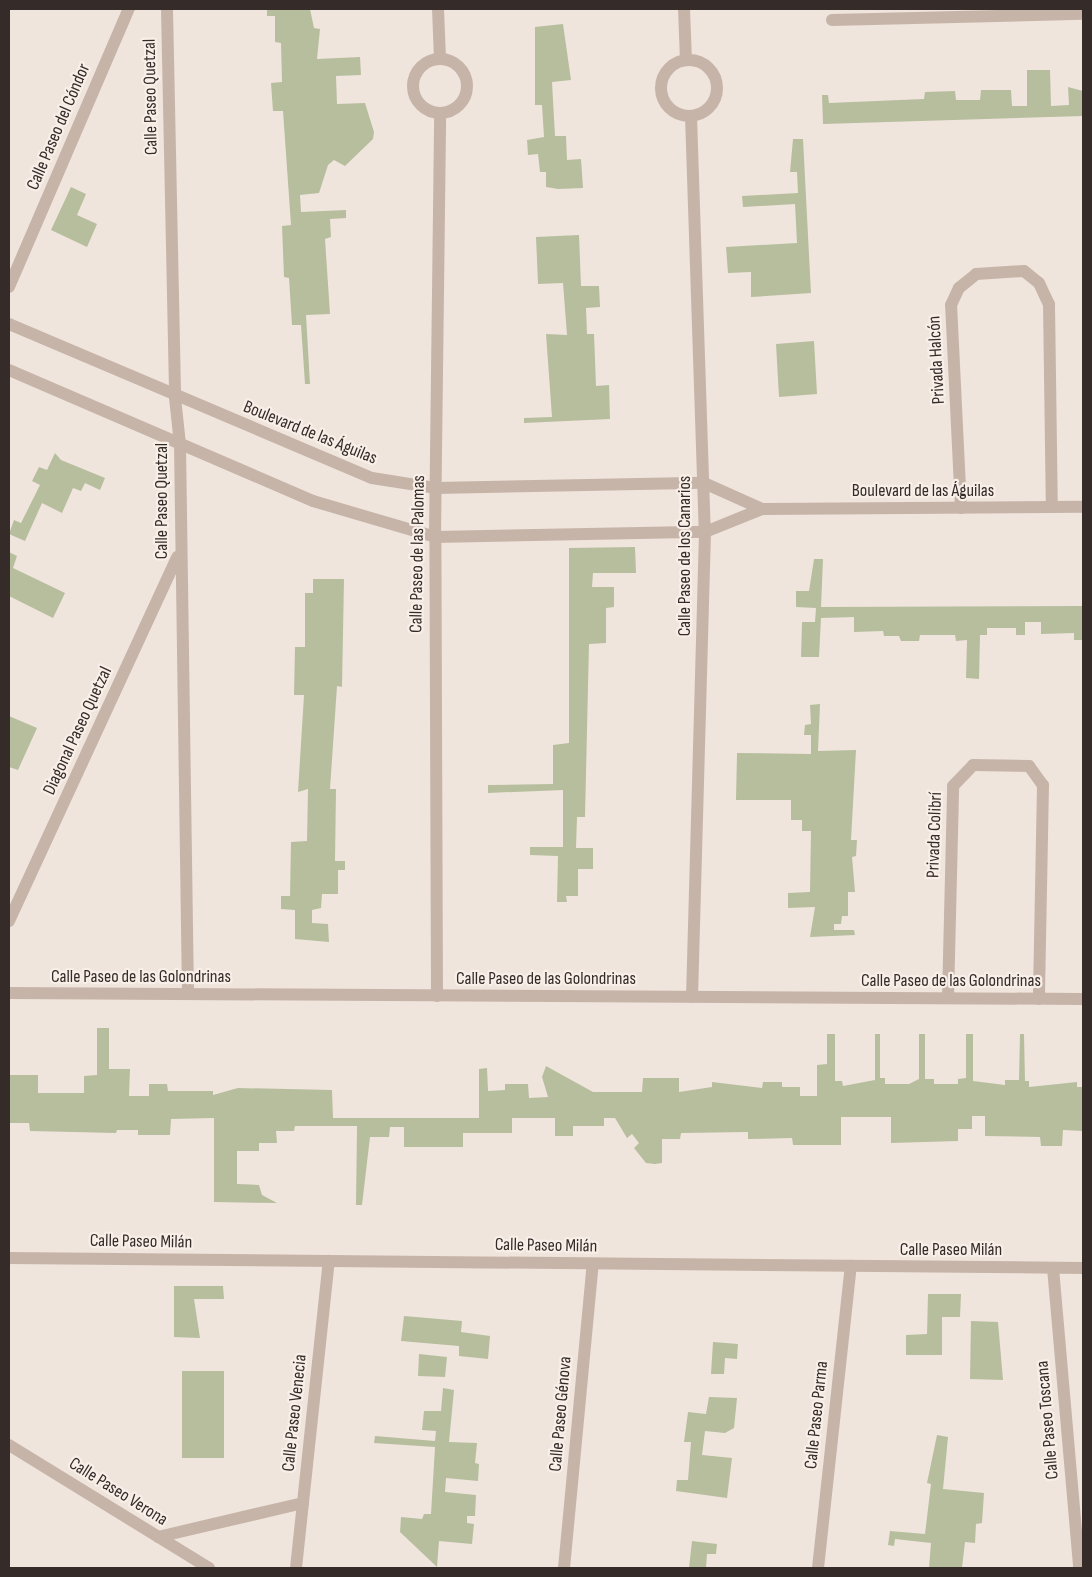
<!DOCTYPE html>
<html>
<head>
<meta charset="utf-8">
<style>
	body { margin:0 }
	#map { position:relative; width:1092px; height:1577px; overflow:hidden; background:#f0e5dc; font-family:"Sofia Sans Condensed",sans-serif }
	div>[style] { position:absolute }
	.green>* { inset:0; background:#b6be9e }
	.street>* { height:12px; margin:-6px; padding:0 6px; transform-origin:6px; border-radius:6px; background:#c7b4a9 }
	.street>.ring { margin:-6px; padding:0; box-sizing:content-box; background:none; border:12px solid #c7b4a9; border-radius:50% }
	span { translate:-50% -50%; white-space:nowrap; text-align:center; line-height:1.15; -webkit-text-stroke:4.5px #f8efe8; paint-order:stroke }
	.street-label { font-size:18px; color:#352b28 }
	.frame { position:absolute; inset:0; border:10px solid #352b28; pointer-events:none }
</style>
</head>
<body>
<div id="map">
	<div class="green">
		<i style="clip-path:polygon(267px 9px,310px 9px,314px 28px,320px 29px,317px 59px,360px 57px,361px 75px,336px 76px,337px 104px,365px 103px,374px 132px,373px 139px,345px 166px,334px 160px,328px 165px,319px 193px,300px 195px,301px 212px,346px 210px,346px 218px,330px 219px,331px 237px,325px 239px,330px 314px,306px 315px,310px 384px,305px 384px,301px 325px,292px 325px,289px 278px,284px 277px,282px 226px,291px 225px,283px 111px,273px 111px,271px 83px,282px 82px,281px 43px,275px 42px,275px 16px,267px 16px)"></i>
		<i style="clip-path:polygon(563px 24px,571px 80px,552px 82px,555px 136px,566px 136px,567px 160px,581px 159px,583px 188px,558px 189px,546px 187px,546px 172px,540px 172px,538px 154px,528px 155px,527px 140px,544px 137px,542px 105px,535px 105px,535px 27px)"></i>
		<i style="clip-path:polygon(1027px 70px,1050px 70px,1051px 106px,1069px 105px,1068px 87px,1083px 91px,1083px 116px,823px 124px,822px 95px,828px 95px,829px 103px,924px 99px,925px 92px,955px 91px,956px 100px,980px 100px,981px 90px,1011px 90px,1012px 106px,1027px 106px)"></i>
		<i style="clip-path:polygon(793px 139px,803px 139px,811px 293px,751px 297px,751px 272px,728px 273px,726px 247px,797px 243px,795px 204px,743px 207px,742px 196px,798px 193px,797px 172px,790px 172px)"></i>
		<i style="clip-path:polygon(71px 187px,86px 194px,77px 215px,97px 224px,87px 247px,51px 230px)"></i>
		<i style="clip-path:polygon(579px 235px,581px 286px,599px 286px,600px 307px,586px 308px,587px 334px,594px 334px,596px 386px,609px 385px,610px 419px,524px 423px,524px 418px,552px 417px,546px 334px,567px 335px,563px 283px,538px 284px,536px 237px)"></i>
		<i style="clip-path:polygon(814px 341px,817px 394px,779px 397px,776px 344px)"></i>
		<i style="clip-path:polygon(55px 453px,61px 460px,105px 478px,100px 490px,85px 483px,81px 491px,73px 488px,62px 513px,42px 503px,25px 541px,9px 534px,14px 520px,21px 523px,40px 485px,32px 481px,39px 467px,47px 470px)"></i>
		<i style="clip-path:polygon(635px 547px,636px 573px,593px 573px,592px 587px,614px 587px,614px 607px,606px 608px,606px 643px,589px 644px,585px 817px,577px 817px,576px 848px,593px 848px,593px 869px,578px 869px,578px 896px,566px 896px,567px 902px,557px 902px,558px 856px,530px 855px,530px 847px,563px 847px,563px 790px,488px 793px,488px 785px,553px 784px,553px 745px,569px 743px,569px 548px)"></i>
		<i style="clip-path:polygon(9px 552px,17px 556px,13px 568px,65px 593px,53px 618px,9px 596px)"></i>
		<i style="clip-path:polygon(814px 559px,823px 559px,821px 607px,1083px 606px,1083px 640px,1074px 640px,1074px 633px,1041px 634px,1041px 622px,1025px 622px,1025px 635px,1016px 635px,1016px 628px,987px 628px,987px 635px,980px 635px,979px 679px,966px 678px,967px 640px,956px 641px,955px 635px,920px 635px,919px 641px,901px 641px,899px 636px,884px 636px,883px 631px,854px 632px,854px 617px,821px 618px,819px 657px,801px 657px,802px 622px,815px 622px,816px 608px,796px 607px,796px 591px,809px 591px)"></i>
		<i style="clip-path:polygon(313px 579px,344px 579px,342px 687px,337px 686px,330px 789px,336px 789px,335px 861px,345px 861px,345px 870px,338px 870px,338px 894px,322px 894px,321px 908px,312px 910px,312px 923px,328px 924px,329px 942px,295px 939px,295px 910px,281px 909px,281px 896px,290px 896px,291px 842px,307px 841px,308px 789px,298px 792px,304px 695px,294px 695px,295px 647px,305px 647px,305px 593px,313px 593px)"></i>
		<i style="clip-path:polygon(820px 704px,818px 751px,856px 750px,851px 840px,857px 840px,856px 856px,852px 857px,855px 892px,848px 892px,848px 916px,842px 916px,841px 924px,834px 924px,834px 930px,854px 930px,855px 935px,810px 937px,815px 907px,788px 908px,788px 893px,810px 892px,811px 831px,802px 831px,802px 820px,791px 820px,791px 800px,736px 800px,737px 753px,811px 754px,811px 735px,804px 735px,805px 725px,811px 724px,810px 705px)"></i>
		<i style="clip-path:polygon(9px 716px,37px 728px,18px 770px,9px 767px)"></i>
		<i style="clip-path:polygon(97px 1028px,109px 1028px,109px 1069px,130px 1069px,129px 1096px,149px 1096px,149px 1084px,167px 1084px,168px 1091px,213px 1091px,213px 1095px,238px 1088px,332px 1090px,333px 1118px,479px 1118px,479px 1069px,487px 1068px,488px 1091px,505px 1090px,505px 1084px,528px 1084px,529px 1098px,548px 1097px,542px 1077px,546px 1066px,593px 1092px,642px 1092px,643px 1078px,679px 1078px,679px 1092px,712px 1087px,712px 1082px,762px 1088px,763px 1082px,782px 1082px,782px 1087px,800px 1087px,800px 1096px,817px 1096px,817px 1065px,827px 1064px,827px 1034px,835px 1034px,835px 1081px,842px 1081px,843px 1086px,875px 1080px,875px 1034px,880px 1034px,880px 1078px,885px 1078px,885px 1084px,909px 1084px,919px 1079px,919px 1034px,925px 1034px,925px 1079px,934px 1079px,934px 1084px,958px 1084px,958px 1079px,966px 1078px,966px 1034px,973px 1034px,973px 1081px,1005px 1085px,1005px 1080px,1019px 1080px,1020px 1034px,1024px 1034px,1025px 1081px,1029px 1081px,1029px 1087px,1077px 1082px,1077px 1087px,1083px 1087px,1083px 1131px,1063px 1130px,1062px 1146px,1041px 1146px,1040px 1137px,985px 1136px,985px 1116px,972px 1116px,972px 1129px,958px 1129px,958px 1141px,891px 1143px,891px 1117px,841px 1117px,841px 1145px,793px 1145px,792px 1138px,748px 1139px,748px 1132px,681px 1133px,680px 1139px,662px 1139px,662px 1163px,655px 1164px,646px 1163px,634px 1148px,639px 1143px,632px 1134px,627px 1138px,615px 1118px,604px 1118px,604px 1126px,573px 1126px,573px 1136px,555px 1136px,555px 1118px,512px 1118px,512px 1133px,463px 1133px,463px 1147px,404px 1147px,404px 1127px,390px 1127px,389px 1137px,370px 1137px,362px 1205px,356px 1205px,357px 1126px,295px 1126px,294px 1131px,276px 1131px,277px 1143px,259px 1143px,259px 1151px,237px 1151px,237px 1184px,259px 1185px,262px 1195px,277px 1203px,214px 1202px,214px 1118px,171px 1119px,170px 1135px,138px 1135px,138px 1130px,117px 1130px,116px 1133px,30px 1131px,29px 1123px,9px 1123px,9px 1075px,38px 1075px,38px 1093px,84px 1093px,84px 1076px,97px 1075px)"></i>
		<i style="clip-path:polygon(174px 1286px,223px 1286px,224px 1299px,194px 1299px,200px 1338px,174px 1337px)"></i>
		<i style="clip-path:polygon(928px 1294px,961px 1294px,960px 1317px,942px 1317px,942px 1355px,906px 1355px,906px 1335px,927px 1334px)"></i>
		<i style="clip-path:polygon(404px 1316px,462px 1321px,461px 1332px,490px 1336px,488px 1359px,459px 1356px,459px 1346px,401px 1341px)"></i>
		<i style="clip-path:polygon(971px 1321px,998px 1322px,1003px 1380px,970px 1379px)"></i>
		<i style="clip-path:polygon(713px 1342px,738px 1344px,737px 1359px,725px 1358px,724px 1374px,711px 1374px)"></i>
		<i style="clip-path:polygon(419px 1354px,447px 1357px,445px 1377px,418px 1376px)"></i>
		<i style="clip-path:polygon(182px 1371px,224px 1371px,224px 1458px,182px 1458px)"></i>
		<i style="clip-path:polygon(443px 1388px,454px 1390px,449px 1442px,477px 1443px,475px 1463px,479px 1464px,478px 1481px,446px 1478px,445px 1492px,476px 1495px,475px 1516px,467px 1516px,467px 1523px,474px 1524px,472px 1544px,439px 1541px,437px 1567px,400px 1532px,401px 1517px,422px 1519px,424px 1514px,431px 1514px,435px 1447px,374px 1443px,375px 1436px,435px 1441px,436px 1431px,422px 1430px,424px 1411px,441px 1411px)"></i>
		<i style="clip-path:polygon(709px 1397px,737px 1398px,734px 1428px,725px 1433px,705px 1431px,702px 1455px,732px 1458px,727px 1498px,676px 1491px,677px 1480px,688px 1480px,691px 1442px,684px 1442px,688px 1412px,706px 1414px)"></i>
		<i style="clip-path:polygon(937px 1435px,948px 1437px,943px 1489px,984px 1493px,982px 1523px,976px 1524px,975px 1543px,965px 1542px,962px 1568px,929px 1568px,931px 1543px,895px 1539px,894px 1546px,888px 1545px,890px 1531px,925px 1534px,931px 1484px,927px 1483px)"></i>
		<i style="clip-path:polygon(692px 1541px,717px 1544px,716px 1554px,707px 1554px,706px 1568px,689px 1568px)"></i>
	</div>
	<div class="street">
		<i style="left:167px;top:9px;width:389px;rotate:88.8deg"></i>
		<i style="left:175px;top:398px;width:46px;rotate:83.8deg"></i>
		<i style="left:180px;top:444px;width:550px;rotate:89.17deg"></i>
		<i style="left:438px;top:9px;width:49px;rotate:87.7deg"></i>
		<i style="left:684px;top:9px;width:51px;rotate:87.8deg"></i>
		<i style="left:832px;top:20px;width:251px;rotate:-1.4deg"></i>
		<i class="ring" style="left:413px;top:59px;width:42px;height:42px"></i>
		<i class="ring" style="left:661px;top:60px;width:44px;height:44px"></i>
		<i style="left:691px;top:116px;width:416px;rotate:88.1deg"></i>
		<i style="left:705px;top:532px;width:465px;rotate:91.6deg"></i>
		<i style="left:9px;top:287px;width:303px;rotate:-66.7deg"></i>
		<i style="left:9px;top:324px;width:394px;rotate:23deg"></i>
		<i style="left:372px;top:478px;width:65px;rotate:8.9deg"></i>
		<i style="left:436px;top:488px;width:268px;rotate:-1.1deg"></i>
		<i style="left:704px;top:483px;width:64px;rotate:24.1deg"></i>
		<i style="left:9px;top:370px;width:331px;rotate:23.3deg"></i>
		<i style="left:313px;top:501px;width:127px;rotate:16.4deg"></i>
		<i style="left:435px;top:537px;width:270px;rotate:-1.1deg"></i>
		<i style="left:705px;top:532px;width:61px;rotate:-22deg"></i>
		<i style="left:762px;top:509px;width:321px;rotate:-0.4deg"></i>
		<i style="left:961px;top:508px;width:203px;rotate:-92.8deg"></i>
		<i style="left:951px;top:305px;width:19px;rotate:-65deg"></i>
		<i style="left:959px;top:288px;width:22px;rotate:-39deg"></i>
		<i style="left:976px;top:274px;width:48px;rotate:-3.6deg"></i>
		<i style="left:1024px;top:271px;width:19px;rotate:39deg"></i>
		<i style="left:1039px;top:283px;width:23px;rotate:65deg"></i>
		<i style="left:1049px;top:304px;width:203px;rotate:89.2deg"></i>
		<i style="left:9px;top:921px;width:401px;rotate:-65.2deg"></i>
		<i style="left:9px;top:993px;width:1074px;rotate:0.32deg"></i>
		<i style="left:437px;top:996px;width:459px;rotate:-90.2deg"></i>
		<i style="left:435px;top:537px;width:424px;rotate:-89.3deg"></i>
		<i style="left:948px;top:998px;width:212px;rotate:-88.6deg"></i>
		<i style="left:953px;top:786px;width:29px;rotate:-46deg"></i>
		<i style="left:973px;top:765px;width:56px;rotate:1deg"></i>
		<i style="left:1029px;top:766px;width:24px;rotate:54deg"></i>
		<i style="left:1043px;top:785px;width:214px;rotate:91.1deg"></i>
		<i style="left:9px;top:1258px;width:1074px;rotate:0.53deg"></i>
		<i style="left:1053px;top:1268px;width:301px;rotate:85deg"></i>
		<i style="left:9px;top:1445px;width:235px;rotate:31.6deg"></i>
		<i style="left:158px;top:1537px;width:149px;rotate:-13.2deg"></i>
		<i style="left:296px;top:1568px;width:309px;rotate:-83.9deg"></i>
		<i style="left:564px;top:1568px;width:305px;rotate:-84.6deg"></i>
		<i style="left:818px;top:1568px;width:304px;rotate:-83.8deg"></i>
	</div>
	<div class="street-label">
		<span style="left:151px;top:97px;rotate:-91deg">Calle Paseo Quetzal</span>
		<span style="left:59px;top:127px;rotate:-67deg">Calle Paseo del Cóndor</span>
		<span style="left:937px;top:360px;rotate:-93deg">Privada Halcón</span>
		<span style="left:310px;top:433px;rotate:22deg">Boulevard de las Águilas</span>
		<span style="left:923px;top:491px">Boulevard de las Águilas</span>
		<span style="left:162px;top:501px;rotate:-90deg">Calle Paseo Quetzal</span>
		<span style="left:418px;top:554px;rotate:-89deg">Calle Paseo de las Palomas</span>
		<span style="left:685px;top:556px;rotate:-90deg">Calle Paseo de los Canarios</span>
		<span style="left:78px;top:731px;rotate:-65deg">Diagonal Paseo Quetzal</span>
		<span style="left:935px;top:835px;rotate:-88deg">Privada Colibrí</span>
		<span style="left:141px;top:977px">Calle Paseo de las Golondrinas</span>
		<span style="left:546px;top:979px">Calle Paseo de las Golondrinas</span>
		<span style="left:951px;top:981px">Calle Paseo de las Golondrinas</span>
		<span style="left:141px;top:1242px;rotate:1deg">Calle Paseo Milán</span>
		<span style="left:546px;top:1246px;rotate:1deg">Calle Paseo Milán</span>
		<span style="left:951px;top:1250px">Calle Paseo Milán</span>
		<span style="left:295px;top:1413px;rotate:-84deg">Calle Paseo Venecia</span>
		<span style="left:561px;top:1414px;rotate:-85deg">Calle Paseo Génova</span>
		<span style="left:817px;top:1415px;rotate:-84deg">Calle Paseo Parma</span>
		<span style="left:1048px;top:1420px;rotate:-95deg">Calle Paseo Toscana</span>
		<span style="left:118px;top:1492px;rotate:32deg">Calle Paseo Verona</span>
	</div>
	<div class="frame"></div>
</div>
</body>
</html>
